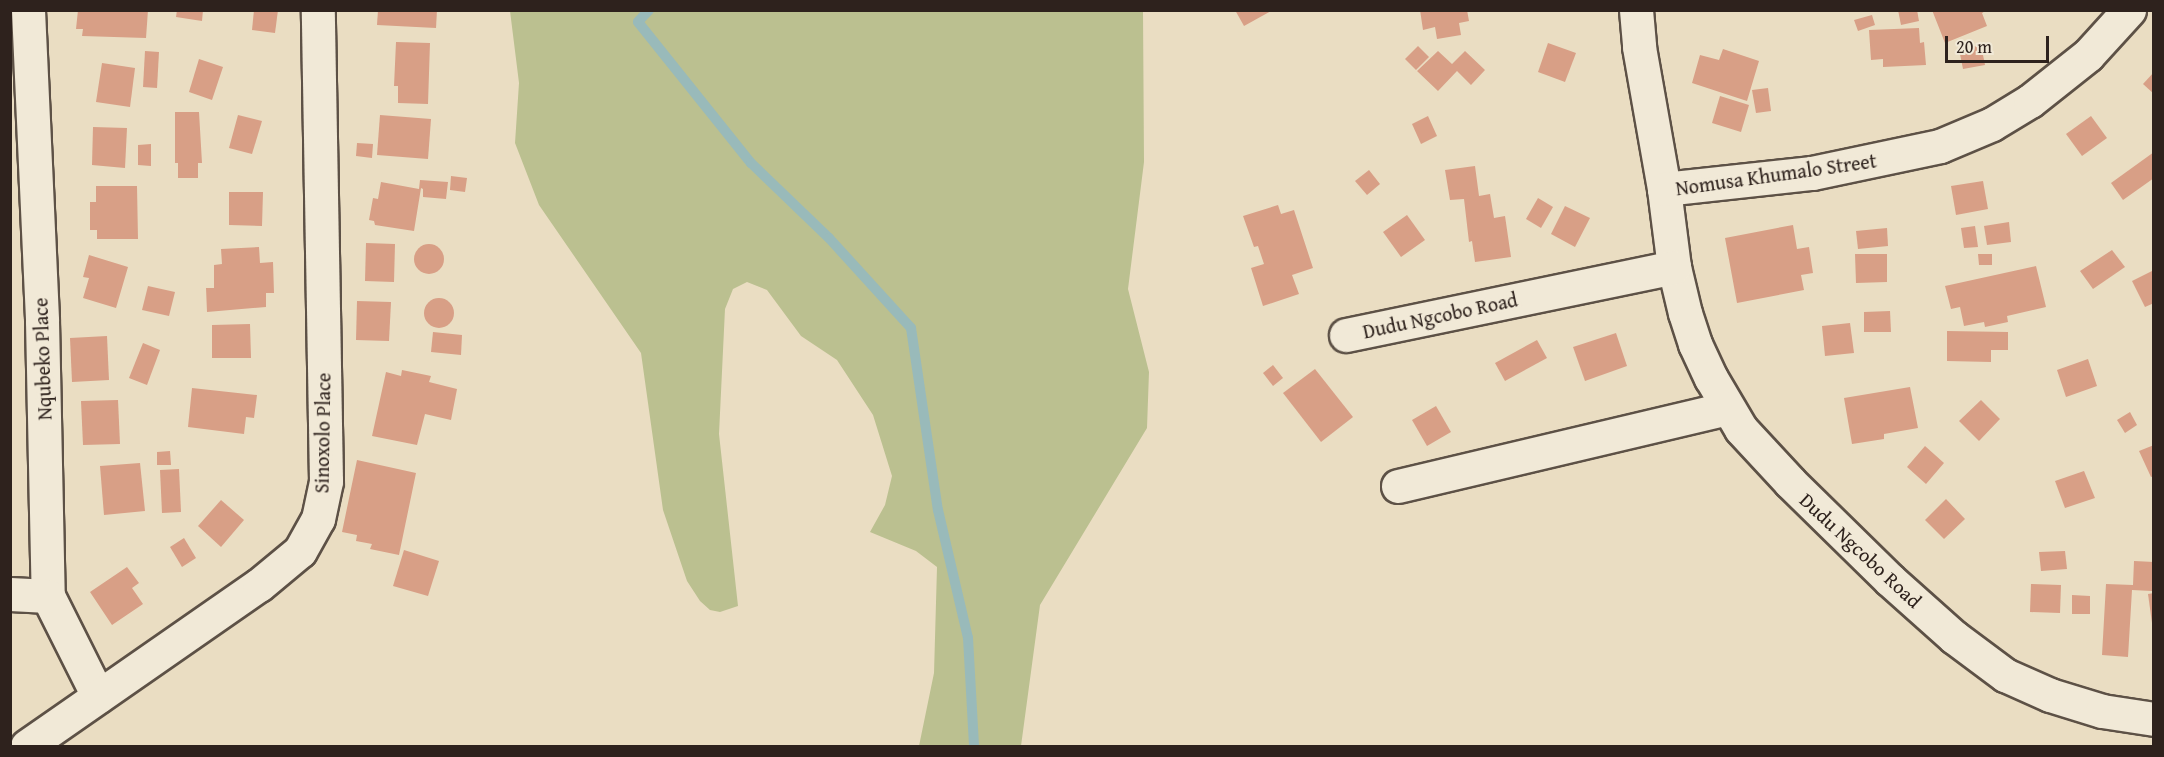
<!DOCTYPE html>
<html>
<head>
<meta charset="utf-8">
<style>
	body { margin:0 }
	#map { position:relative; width:2164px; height:757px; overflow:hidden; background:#eaddc2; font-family:"Gentium Book Plus",serif }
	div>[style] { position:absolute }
	.green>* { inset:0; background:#bbc090 }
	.stream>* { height:10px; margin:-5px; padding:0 5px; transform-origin:5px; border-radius:5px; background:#99baba }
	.building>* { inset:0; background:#d89f86 }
	.round { border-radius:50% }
	.roads { filter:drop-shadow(2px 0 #5d5146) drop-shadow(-2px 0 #5d5146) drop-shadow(0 2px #5d5146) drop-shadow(0 -2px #5d5146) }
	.minor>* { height:33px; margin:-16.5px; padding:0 16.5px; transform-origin:16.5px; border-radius:16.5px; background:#f1e9d7 }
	span { translate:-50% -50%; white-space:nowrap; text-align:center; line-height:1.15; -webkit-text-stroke:6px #f1e9d7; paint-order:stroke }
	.street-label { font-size:20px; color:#2e221d }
	.frame { position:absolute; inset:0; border:12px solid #2e221d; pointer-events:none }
	.scale { position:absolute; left:1945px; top:36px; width:104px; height:27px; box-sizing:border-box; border:3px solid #2e221d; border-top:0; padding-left:8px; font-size:18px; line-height:21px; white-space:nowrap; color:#2e221d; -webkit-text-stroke:4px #f1e9d7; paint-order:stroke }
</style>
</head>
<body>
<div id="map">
	<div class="green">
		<i style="clip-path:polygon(510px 11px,1143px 11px,1144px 162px,1128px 289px,1149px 372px,1147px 428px,1040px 605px,1021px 746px,919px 746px,934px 673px,937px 567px,916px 551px,870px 532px,885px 505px,892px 476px,873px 415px,837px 360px,801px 336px,767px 290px,747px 282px,733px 289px,725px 309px,719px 434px,738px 606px,720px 612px,710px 610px,700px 601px,687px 581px,663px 510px,641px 353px,539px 205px,515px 143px,519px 83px)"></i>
	</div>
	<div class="stream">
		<i style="left:649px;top:10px;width:16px;rotate:133deg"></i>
		<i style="left:638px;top:22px;width:181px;rotate:51.3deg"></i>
		<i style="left:751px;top:163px;width:108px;rotate:43.9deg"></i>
		<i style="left:829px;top:238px;width:122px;rotate:47.7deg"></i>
		<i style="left:911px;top:328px;width:184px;rotate:81.6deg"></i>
		<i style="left:938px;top:510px;width:131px;rotate:76.8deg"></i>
		<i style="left:968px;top:638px;width:108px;rotate:86.8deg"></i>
	</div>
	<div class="building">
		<i style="clip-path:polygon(78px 10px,148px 10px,146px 38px,82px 36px,83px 29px,76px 29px)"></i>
		<i style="clip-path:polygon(177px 10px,203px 10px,202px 21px,176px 17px)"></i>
		<i style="clip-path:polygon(254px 10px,278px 10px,275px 33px,252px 30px)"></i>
		<i style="clip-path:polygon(378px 10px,437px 10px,436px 28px,377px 25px)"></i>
		<i style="clip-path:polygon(1235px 10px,1273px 10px,1244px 26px)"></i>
		<i style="clip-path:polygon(1420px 10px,1467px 10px,1469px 21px,1459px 23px,1461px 35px,1437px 39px,1435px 27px,1423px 30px)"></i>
		<i style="clip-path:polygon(1898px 10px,1917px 10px,1919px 21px,1901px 25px)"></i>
		<i style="clip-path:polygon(1932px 10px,1987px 10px,1982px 13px,1987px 26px,1945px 43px)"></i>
		<i style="clip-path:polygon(1872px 15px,1875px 25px,1858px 31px,1854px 20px)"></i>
		<i style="clip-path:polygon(1919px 28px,1920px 43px,1924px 42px,1926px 65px,1883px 67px,1883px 59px,1871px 60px,1869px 30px)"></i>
		<i style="clip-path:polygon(396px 42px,430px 43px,428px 104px,398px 103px,398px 86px,394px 86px)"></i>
		<i style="clip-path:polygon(1548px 43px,1576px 53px,1565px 82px,1538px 72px)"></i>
		<i style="clip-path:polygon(1981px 45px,1985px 65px,1963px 69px,1959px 49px)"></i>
		<i style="clip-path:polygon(1418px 46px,1429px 57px,1416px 70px,1405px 59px)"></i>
		<i style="clip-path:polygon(1723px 49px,1759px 61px,1747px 101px,1692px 83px,1700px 55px,1719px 60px)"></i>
		<i style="clip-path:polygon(145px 51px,159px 52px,157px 88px,143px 87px)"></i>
		<i style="clip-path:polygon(1438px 51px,1452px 64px,1465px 51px,1485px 70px,1471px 85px,1457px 71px,1438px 91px,1417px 71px)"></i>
		<i style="clip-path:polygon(199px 59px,223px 67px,212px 100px,189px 92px)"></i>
		<i style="clip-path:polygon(102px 63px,135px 68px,130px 107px,96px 102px)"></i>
		<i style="clip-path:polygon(2154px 72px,2154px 94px,2143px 84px)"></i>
		<i style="clip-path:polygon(1768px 88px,1771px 111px,1756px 113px,1752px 90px)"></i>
		<i style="clip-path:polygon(1720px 96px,1749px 105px,1741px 132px,1712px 123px)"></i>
		<i style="clip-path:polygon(175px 112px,199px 112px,202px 163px,198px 163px,198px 178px,178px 178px,178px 163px,175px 163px)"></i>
		<i style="clip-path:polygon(238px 115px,262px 121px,252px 154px,229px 148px)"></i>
		<i style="clip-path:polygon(380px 115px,431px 119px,428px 159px,377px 155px)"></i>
		<i style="clip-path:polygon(1428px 116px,1437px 136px,1421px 144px,1412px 124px)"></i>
		<i style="clip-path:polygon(2091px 116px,2107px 138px,2082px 156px,2066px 134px)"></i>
		<i style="clip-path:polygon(93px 127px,127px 128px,125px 168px,92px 165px)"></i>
		<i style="clip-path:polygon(357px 143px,373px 144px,372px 158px,356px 156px)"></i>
		<i style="clip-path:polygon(151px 144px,151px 166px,138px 165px,138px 145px)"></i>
		<i style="clip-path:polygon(2154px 152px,2154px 178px,2123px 200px,2111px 183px)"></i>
		<i style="clip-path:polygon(1475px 166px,1479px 196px,1490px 194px,1494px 218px,1505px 216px,1511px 257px,1475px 262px,1472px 241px,1469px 242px,1464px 199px,1450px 200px,1445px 170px)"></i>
		<i style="clip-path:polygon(1369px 170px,1380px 184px,1367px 195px,1355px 181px)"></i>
		<i style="clip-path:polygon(451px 176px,467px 178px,465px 192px,450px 190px)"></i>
		<i style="clip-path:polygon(420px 180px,448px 182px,446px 199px,423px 197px,423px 189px,421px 188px,414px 231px,375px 225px,374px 221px,369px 220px,373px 198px,378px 199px,381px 182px,419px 189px)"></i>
		<i style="clip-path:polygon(1983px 181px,1988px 209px,1956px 215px,1951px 186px)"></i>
		<i style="clip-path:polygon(96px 186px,137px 186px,138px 239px,97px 239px,97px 230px,90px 230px,90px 202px,96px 202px)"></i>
		<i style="clip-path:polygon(229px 192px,263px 192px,262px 226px,229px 225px)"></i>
		<i style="clip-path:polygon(1538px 198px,1553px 207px,1541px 228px,1526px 219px)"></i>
		<i style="clip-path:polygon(1278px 205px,1281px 214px,1294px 210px,1313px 268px,1292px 275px,1299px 294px,1263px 306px,1251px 268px,1264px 264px,1258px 246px,1254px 247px,1243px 216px)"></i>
		<i style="clip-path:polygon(1565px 206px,1590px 218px,1575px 247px,1551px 234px)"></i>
		<i style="clip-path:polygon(1407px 215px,1425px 240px,1401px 257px,1383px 232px)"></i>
		<i style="clip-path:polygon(2009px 222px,2011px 242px,1987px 245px,1984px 226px)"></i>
		<i style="clip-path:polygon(1793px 225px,1797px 249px,1809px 247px,1813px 273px,1801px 275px,1804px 290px,1737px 303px,1725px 238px)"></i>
		<i style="clip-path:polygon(1975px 226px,1978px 247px,1964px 248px,1961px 228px)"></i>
		<i style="clip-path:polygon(1887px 228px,1888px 246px,1858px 249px,1856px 231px)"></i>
		<i style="clip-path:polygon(366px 243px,395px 244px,394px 282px,365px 281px)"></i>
		<i class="round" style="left:414px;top:244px;width:30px;height:30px"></i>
		<i style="clip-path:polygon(259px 247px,260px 263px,273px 262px,274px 293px,266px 293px,266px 307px,207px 312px,206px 288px,214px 288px,214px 265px,222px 264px,221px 249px)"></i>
		<i style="clip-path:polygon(2112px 250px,2125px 267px,2093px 289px,2080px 271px)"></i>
		<i style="clip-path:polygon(1855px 254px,1887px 254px,1887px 282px,1856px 283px)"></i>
		<i style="clip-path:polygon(1978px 254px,1992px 254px,1992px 265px,1979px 265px)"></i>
		<i style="clip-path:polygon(89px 255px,128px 267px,116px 308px,83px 298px,89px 278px,83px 277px)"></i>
		<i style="clip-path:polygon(2036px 266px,2046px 307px,2007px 316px,2008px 322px,1985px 327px,1984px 322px,1964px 326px,1960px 307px,1951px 309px,1945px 286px)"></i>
		<i style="clip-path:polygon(2154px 270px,2154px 303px,2145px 307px,2132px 281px)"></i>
		<i style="clip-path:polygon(148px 286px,175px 292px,169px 316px,142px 310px)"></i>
		<i class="round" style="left:424px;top:298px;width:30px;height:30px"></i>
		<i style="clip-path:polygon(357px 301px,391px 302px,389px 341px,356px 340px)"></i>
		<i style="clip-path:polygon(1890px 311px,1891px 332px,1864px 332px,1864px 312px)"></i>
		<i style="clip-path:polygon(1850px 323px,1854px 353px,1825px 356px,1822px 326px)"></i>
		<i style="clip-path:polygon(250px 324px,251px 358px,212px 358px,212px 325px)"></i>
		<i style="clip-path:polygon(1947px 331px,2008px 332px,2008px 350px,1991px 350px,1991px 362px,1947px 361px)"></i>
		<i style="clip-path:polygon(433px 332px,462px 335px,461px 355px,431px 352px)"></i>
		<i style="clip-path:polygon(1616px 333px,1627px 366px,1585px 381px,1573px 347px)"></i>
		<i style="clip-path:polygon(107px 336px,109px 380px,72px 382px,70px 338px)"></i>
		<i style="clip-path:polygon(1537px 340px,1547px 358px,1505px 381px,1495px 363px)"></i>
		<i style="clip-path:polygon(143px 343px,160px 350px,147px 385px,129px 378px)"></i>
		<i style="clip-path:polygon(2088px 359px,2097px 386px,2066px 397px,2057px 370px)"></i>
		<i style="clip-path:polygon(1273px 365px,1283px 378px,1273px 386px,1263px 373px)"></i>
		<i style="clip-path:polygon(1315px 369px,1353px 417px,1321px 442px,1283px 393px)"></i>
		<i style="clip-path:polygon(402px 370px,431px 376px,429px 382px,457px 389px,451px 420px,425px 414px,417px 445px,372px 436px,386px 372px,401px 376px)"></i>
		<i style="clip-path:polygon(1910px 387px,1918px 428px,1884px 434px,1884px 439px,1852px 444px,1844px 398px)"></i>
		<i style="clip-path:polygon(192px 388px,257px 395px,254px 418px,246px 417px,244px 434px,188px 427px)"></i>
		<i style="clip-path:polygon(118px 400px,120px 444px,83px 445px,81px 401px)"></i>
		<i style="clip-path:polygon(1981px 400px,2000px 419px,1979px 441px,1959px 421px)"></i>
		<i style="clip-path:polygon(1436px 406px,1451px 432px,1427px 446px,1412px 420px)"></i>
		<i style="clip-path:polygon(2130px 412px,2137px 425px,2125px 433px,2117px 420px)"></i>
		<i style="clip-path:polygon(2154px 445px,2154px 476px,2151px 477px,2139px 451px)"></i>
		<i style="clip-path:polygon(1925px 446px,1944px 463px,1926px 484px,1907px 467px)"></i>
		<i style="clip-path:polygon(170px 451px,171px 465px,157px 465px,157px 452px)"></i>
		<i style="clip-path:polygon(357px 460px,416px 473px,399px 555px,370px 549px,372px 544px,356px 541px,357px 535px,342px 532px)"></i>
		<i style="clip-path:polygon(140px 463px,145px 511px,104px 515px,100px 466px)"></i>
		<i style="clip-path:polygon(179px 469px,181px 512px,162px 513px,160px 470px)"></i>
		<i style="clip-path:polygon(2084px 471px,2095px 498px,2065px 508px,2055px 481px)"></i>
		<i style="clip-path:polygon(1946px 499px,1965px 519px,1944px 539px,1925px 520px)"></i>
		<i style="clip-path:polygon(221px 500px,244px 520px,221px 547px,198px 526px)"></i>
		<i style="clip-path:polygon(184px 538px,196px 558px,182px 567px,170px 547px)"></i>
		<i style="clip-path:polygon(404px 550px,439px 561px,428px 596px,393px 586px)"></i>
		<i style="clip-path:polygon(2065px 551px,2067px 569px,2041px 571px,2039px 552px)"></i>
		<i style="clip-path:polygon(2134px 561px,2154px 562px,2152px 591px,2132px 590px,2128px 657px,2102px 655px,2106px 584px,2133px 585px)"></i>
		<i style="clip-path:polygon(127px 567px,139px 583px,132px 588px,143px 604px,112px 625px,90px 592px)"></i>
		<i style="clip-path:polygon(2031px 584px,2061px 585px,2060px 613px,2030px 612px)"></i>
		<i style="clip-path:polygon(2154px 593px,2154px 623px,2152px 623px,2148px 594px)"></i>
		<i style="clip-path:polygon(2072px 595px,2090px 596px,2090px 614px,2072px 614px)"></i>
	</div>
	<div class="roads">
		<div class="minor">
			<i style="left:28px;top:10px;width:311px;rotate:87.4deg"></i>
			<i style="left:42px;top:321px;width:275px;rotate:88.8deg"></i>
			<i style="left:48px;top:596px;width:112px;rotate:63.4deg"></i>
			<i style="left:1636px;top:10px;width:37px;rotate:85deg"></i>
			<i style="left:1639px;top:47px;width:144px;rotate:80deg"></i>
			<i style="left:1664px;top:189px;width:79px;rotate:82.7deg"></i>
			<i style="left:1674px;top:267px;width:47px;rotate:76.6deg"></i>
			<i style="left:1685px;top:313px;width:33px;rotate:72deg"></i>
			<i style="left:1695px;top:344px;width:38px;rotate:65deg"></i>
			<i style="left:1711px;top:378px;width:59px;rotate:59.5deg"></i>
			<i style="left:1741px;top:429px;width:72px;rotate:47.2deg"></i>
			<i style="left:1790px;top:482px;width:140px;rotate:44.4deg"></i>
			<i style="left:1890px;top:580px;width:86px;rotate:41.7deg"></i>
			<i style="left:1954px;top:637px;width:64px;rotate:36.7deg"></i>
			<i style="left:2005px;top:675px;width:49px;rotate:24deg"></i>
			<i style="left:2050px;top:695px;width:54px;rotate:17.1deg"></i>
			<i style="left:2102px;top:711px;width:53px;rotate:8.7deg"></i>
			<i style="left:1664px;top:189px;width:149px;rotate:-6.2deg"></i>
			<i style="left:1812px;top:173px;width:131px;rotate:-11.9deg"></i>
			<i style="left:1940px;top:146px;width:56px;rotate:-22.9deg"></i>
			<i style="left:1992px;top:124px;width:44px;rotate:-31.2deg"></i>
			<i style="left:2030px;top:101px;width:74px;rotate:-38.4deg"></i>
			<i style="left:2088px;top:55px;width:61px;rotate:-47.7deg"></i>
			<i style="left:1346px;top:335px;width:335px;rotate:-11.7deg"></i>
			<i style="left:1398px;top:486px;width:338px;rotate:-13.3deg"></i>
			<i style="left:10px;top:594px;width:38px;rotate:3deg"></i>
			<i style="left:27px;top:746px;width:282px;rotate:-34.8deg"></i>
			<i style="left:259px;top:585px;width:53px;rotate:-39.7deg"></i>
			<i style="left:300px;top:551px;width:37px;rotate:-61deg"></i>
			<i style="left:318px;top:519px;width:39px;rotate:-78deg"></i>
			<i style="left:326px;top:481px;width:471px;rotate:-91deg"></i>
		</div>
	</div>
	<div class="street-label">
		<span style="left:1776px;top:174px;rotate:-8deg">Nomusa Khumalo Street</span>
		<span style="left:1440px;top:315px;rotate:-12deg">Dudu Ngcobo Road</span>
		<span style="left:42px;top:359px;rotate:-92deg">Nqubeko Place</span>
		<span style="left:322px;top:433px;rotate:-89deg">Sinoxolo Place</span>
		<span style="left:1861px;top:550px;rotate:43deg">Dudu Ngcobo Road</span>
	</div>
	<div class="frame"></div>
	<div class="scale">20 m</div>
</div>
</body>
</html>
